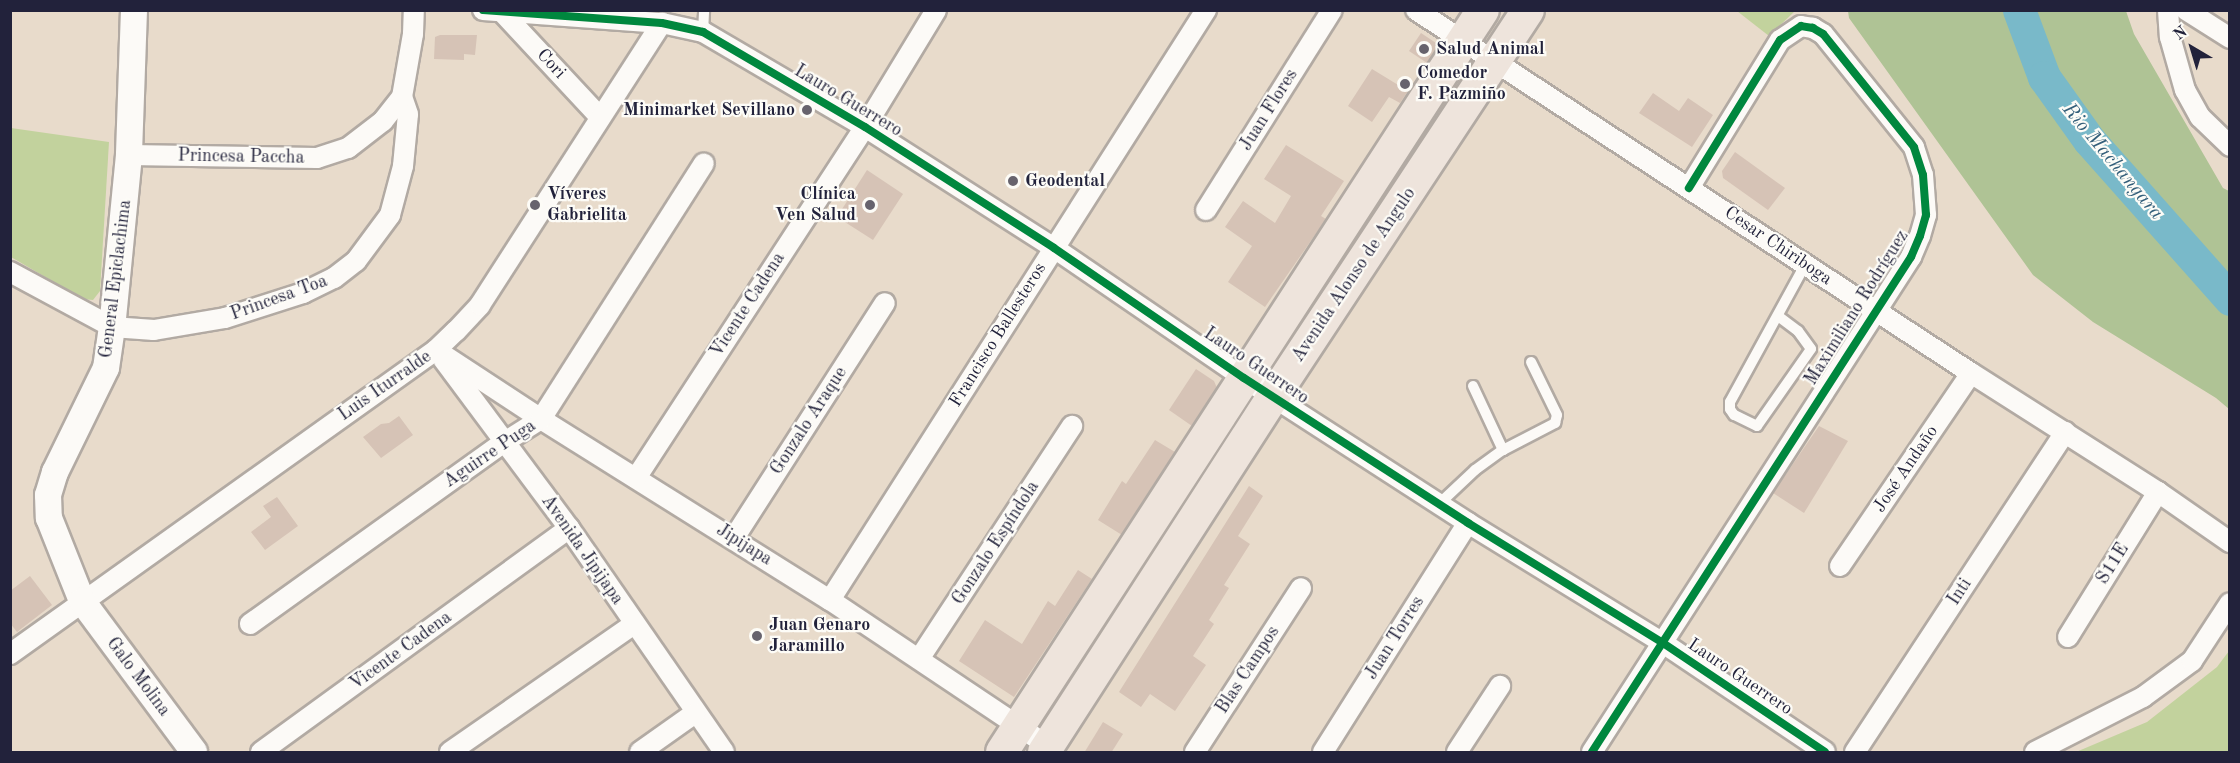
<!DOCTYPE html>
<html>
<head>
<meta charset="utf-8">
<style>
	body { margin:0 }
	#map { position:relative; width:2240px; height:763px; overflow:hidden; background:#e8dbcb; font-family:"Old Standard TT",serif }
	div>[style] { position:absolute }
	.green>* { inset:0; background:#c2d29d }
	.forest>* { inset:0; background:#afc395 }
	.river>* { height:33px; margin:-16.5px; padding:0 16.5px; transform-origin:16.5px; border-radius:16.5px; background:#79b9c9 }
	.building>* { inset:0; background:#d6c3b6 }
	.roads { filter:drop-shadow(2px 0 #b2aaa3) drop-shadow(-2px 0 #b2aaa3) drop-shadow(0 2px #b2aaa3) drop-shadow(0 -2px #b2aaa3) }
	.service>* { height:10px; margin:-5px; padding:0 5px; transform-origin:5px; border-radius:5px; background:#fcfaf7 }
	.minor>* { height:20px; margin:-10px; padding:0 10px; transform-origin:10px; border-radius:10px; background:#fcfaf7 }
	.tertiary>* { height:26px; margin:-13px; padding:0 13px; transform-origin:13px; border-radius:13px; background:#fcfaf7 }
	.primary>* { height:32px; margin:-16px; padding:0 16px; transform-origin:16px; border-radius:16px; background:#eee4dc }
	.cycleway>* { height:8px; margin:-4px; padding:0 4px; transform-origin:4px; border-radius:4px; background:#00873e }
	.dots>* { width:16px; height:16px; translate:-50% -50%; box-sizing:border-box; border:3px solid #fdfcf7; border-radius:50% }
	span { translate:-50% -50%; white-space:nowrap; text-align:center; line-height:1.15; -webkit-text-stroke:4.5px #fdfcf7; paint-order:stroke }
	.poi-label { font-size:18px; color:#22223b; font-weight:700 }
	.left { translate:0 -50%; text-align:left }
	.right { translate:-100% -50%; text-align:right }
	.street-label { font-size:18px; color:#22223b }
	.water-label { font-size:20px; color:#345f7a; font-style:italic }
	.frame { position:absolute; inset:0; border:12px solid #22223b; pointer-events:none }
	.north { position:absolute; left:2162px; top:18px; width:60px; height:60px; -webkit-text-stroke:4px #fdfcf7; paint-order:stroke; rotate:322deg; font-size:16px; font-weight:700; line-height:24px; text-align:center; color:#22223b }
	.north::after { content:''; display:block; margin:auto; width:21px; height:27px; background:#22223b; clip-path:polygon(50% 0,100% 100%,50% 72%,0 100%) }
</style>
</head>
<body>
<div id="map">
	<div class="green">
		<i style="clip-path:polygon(1737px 11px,1795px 11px,1769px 36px)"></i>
		<i style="clip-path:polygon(11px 128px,109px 142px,100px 291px,93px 300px,83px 299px,11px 257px)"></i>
		<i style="clip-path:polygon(2229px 651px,2229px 752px,2076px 752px,2147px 722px,2217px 667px)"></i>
	</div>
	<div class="forest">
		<i style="clip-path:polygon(1848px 11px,2126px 11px,2134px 34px,2223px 188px,2229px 191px,2229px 409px,2216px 398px,2093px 322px,2033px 275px,1849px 18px)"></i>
	</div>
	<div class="river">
		<i style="left:2019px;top:10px;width:72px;rotate:69.5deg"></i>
		<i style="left:2044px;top:77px;width:77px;rotate:54.5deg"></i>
		<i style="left:2089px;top:140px;width:213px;rotate:48.4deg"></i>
	</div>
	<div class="building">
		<i style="clip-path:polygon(1421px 33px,1439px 45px,1427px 63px,1409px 51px)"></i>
		<i style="clip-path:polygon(440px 35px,477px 35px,475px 55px,464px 54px,464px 60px,434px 59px,435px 37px)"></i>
		<i style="clip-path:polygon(1372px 69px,1408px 91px,1400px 103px,1389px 97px,1372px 122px,1348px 106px)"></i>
		<i style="clip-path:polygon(1653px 93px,1679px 111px,1688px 98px,1713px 115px,1692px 147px,1639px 113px)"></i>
		<i style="clip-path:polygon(1286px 145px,1344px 181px,1321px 216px,1326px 219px,1265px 307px,1228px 282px,1252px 246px,1225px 227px,1243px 201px,1275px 223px,1291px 196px,1264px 179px)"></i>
		<i style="clip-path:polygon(1735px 152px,1785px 188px,1768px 210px,1723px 178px,1722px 171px)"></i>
		<i style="clip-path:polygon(867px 170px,903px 194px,873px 240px,837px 217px)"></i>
		<i style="clip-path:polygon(1196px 369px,1214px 381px,1217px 388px,1192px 426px,1169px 410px)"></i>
		<i style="clip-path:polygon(399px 416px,413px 435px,381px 458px,363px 437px,381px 424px,389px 423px)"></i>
		<i style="clip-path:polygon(1819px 426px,1848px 441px,1804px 513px,1773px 493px)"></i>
		<i style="clip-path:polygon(1155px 440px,1175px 452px,1122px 535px,1098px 520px,1122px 481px,1126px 484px)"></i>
		<i style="clip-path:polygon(1249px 486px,1263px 496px,1238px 536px,1250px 544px,1224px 585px,1229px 588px,1209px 620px,1214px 624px,1193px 656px,1206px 665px,1175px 711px,1150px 694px,1141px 707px,1119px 692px)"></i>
		<i style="clip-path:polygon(277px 497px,298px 526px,265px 550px,251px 532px,271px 517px,263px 506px)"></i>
		<i style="clip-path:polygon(1078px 570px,1092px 579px,1014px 697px,959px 661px,985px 620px,1022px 644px,1048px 601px,1055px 606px)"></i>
		<i style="clip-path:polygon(30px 576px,52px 605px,17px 632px,10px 623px,10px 591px)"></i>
		<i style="clip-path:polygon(1103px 722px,1123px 734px,1111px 753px,1084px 753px)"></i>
	</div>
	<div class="roads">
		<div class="service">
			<i style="left:703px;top:32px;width:22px;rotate:-87deg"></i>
			<i style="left:1778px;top:316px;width:25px;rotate:37deg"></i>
			<i style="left:1798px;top:331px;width:22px;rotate:54deg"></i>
			<i style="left:1811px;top:349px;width:94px;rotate:125deg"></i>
			<i style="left:1757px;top:426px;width:25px;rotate:-154deg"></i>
			<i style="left:1734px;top:415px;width:7px;rotate:-124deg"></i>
			<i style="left:1730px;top:409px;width:7px;rotate:-90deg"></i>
			<i style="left:1730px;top:402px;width:156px;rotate:-61.3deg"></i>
			<i style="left:1473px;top:386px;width:71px;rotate:64.9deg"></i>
			<i style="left:1440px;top:503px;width:48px;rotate:-43.3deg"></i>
			<i style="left:1475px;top:470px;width:34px;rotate:-36deg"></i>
			<i style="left:1503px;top:450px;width:59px;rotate:-27.4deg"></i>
			<i style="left:1555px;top:423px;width:8px;rotate:-76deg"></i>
			<i style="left:1557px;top:415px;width:59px;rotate:-116.1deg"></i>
		</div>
		<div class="minor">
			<i style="left:483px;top:10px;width:179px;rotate:4.2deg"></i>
			<i style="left:662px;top:23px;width:42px;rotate:12.4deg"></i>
			<i style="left:703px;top:32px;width:188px;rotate:30.4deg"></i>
			<i style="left:865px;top:127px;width:224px;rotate:32.6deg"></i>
			<i style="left:1054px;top:248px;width:230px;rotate:34.4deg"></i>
			<i style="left:1244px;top:378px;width:267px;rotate:32.9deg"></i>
			<i style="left:1468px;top:523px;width:229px;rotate:31.6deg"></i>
			<i style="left:1663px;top:643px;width:195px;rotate:33.9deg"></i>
			<i style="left:1416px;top:10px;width:663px;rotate:33.19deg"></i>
			<i style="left:1971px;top:373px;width:222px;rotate:32.5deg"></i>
			<i style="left:2158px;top:492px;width:88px;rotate:34.8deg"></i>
			<i style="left:2168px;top:10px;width:27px;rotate:86deg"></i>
			<i style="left:2170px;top:37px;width:55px;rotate:74.2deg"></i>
			<i style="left:2185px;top:90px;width:31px;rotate:61deg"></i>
			<i style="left:2200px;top:117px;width:42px;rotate:44deg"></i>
			<i style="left:2186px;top:10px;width:52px;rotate:32.5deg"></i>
			<i style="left:502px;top:12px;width:144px;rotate:47deg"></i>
			<i style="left:129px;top:155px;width:188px;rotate:0.9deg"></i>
			<i style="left:317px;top:158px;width:33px;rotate:-18deg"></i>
			<i style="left:348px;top:148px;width:44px;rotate:-37.6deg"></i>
			<i style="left:383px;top:121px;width:31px;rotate:-52deg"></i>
			<i style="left:1206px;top:210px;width:236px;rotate:-57.8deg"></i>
			<i style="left:10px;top:272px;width:116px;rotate:28.3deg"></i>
			<i style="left:112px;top:327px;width:42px;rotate:4.1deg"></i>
			<i style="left:154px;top:330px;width:72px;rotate:-9.6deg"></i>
			<i style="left:225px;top:318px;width:82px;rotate:-17.8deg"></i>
			<i style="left:303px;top:293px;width:34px;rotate:-26deg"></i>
			<i style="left:334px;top:278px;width:28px;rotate:-38deg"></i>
			<i style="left:356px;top:261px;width:57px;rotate:-53.5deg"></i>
			<i style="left:390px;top:215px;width:51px;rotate:-75.1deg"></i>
			<i style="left:403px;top:166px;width:52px;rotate:-84.5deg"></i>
			<i style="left:408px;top:114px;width:18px;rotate:-109deg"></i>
			<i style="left:402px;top:97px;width:64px;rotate:-80.1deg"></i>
			<i style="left:413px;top:34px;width:24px;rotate:-88deg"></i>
			<i style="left:436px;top:350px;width:126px;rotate:33.3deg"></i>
			<i style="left:541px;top:419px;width:341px;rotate:32.1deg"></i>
			<i style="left:830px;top:600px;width:262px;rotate:33.8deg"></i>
			<i style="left:443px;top:359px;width:211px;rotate:53.3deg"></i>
			<i style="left:569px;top:528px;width:272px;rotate:55.3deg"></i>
			<i style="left:636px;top:478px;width:419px;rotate:-56.9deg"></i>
			<i style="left:865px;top:127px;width:137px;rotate:-58.7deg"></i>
			<i style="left:734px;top:538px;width:279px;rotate:-57.3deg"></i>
			<i style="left:1840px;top:566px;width:233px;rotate:-55.8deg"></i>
			<i style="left:830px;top:600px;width:700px;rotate:-57.49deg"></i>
			<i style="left:250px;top:624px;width:311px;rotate:-35.6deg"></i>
			<i style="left:503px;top:443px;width:45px;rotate:-32.3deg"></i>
			<i style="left:541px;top:419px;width:303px;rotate:-57.5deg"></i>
			<i style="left:2068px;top:637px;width:171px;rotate:-58.2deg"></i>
			<i style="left:10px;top:654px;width:523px;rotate:-35.51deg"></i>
			<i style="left:436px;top:350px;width:28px;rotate:-44deg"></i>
			<i style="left:456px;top:331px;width:35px;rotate:-47deg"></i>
			<i style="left:480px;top:305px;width:336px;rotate:-57.2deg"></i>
			<i style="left:919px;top:659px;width:279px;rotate:-56.7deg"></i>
			<i style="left:261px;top:752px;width:381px;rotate:-36deg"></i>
			<i style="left:450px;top:752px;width:224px;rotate:-34.8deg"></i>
			<i style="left:640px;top:752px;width:67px;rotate:-35.3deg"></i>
			<i style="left:1195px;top:752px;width:195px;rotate:-57.1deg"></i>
			<i style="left:1323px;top:752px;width:271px;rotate:-57.7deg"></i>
			<i style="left:1457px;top:752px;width:79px;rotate:-56.9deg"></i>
			<i style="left:1592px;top:752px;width:589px;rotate:-57.2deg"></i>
			<i style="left:1911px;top:257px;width:23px;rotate:-67deg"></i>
			<i style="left:1920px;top:236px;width:22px;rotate:-74deg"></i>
			<i style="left:1926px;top:215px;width:40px;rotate:-94.3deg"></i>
			<i style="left:1923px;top:175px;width:29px;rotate:-108deg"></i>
			<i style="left:1914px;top:147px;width:145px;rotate:-128.8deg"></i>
			<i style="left:1823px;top:34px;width:12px;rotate:-149deg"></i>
			<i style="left:1813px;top:28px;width:12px;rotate:-171deg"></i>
			<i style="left:1801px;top:26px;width:25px;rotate:146deg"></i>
			<i style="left:1780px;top:40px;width:174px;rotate:121.6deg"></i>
			<i style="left:1855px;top:752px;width:383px;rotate:-56.7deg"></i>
			<i style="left:2035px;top:752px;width:121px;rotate:-27deg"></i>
			<i style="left:2143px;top:697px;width:61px;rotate:-36.3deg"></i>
			<i style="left:2192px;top:661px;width:69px;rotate:-56.8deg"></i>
		</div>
		<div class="tertiary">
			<i style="left:134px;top:10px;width:145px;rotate:92deg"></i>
			<i style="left:129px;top:155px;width:173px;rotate:95.6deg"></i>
			<i style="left:112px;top:327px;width:41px;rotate:98.3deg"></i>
			<i style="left:106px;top:368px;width:116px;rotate:116.1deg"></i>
			<i style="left:55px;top:472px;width:24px;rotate:107deg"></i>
			<i style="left:48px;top:495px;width:23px;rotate:88deg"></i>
			<i style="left:49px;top:518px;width:89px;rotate:68.3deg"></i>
			<i style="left:82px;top:601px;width:188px;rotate:53.4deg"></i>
		</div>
		<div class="primary">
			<i style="left:1002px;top:752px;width:884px;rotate:-57.05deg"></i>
			<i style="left:1044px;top:752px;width:422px;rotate:-57.2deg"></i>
			<i style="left:1273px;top:397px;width:463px;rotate:-56.6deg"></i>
		</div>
	</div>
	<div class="cycleway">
		<i style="left:483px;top:10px;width:179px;rotate:4.2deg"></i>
		<i style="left:662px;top:23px;width:42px;rotate:12.4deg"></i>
		<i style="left:703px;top:32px;width:188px;rotate:30.4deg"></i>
		<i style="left:865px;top:127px;width:224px;rotate:32.6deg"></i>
		<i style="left:1054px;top:248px;width:230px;rotate:34.4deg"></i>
		<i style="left:1244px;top:378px;width:267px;rotate:32.9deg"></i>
		<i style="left:1468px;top:523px;width:229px;rotate:31.6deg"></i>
		<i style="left:1663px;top:643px;width:195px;rotate:33.9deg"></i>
		<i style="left:1592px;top:752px;width:589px;rotate:-57.2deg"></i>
		<i style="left:1911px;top:257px;width:23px;rotate:-67deg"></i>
		<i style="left:1920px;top:236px;width:22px;rotate:-74deg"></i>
		<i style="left:1926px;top:215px;width:40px;rotate:-94.3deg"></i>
		<i style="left:1923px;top:175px;width:29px;rotate:-108deg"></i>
		<i style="left:1914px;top:147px;width:145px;rotate:-128.8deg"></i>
		<i style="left:1823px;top:34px;width:12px;rotate:-149deg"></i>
		<i style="left:1813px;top:28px;width:12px;rotate:-171deg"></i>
		<i style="left:1801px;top:26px;width:25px;rotate:146deg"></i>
		<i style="left:1780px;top:40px;width:174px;rotate:121.6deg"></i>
	</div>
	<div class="dots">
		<i style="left:1424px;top:49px;background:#67636d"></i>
		<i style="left:1405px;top:84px;background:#67636d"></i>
		<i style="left:807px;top:110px;background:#67636d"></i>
		<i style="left:1013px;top:181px;background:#67636d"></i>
		<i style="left:535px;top:205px;background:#67636d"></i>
		<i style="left:870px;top:205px;background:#67636d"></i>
		<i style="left:757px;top:636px;background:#67636d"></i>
	</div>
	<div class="poi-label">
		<span class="left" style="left:1436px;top:49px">Salud Animal</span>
		<span class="left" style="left:1417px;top:84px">Comedor<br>F. Pazmiño</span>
		<span class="right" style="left:795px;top:110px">Minimarket Sevillano</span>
		<span class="left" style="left:1025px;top:181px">Geodental</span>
		<span class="left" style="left:547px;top:205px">Víveres<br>Gabrielita</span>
		<span class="right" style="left:856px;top:205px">Clínica<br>Ven Salud</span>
		<span class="left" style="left:769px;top:636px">Juan Genaro<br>Jaramillo</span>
	</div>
	<div class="street-label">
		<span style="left:551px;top:64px;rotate:47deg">Cori</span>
		<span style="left:848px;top:101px;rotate:31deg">Lauro Guerrero</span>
		<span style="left:1269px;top:110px;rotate:-58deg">Juan Flores</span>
		<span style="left:241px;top:157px;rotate:1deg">Princesa Paccha</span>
		<span style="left:1778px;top:246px;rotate:34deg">Cesar Chiriboga</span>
		<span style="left:1354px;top:275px;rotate:-56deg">Avenida Alonso de Angulo</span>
		<span style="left:116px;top:279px;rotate:-83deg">General Epiclachima</span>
		<span style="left:279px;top:298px;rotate:-20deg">Princesa Toa</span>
		<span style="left:748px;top:305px;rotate:-57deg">Vicente Cadena</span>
		<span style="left:1857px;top:308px;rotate:-58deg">Maximiliano Rodríguez</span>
		<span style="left:998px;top:335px;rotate:-58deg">Francisco Ballesteros</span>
		<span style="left:1256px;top:366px;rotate:34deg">Lauro Guerrero</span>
		<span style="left:385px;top:386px;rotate:-35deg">Luis Iturralde</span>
		<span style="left:809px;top:421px;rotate:-57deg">Gonzalo Araque</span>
		<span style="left:490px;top:454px;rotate:-34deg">Aguirre Puga</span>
		<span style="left:1906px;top:469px;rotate:-56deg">José Andaño</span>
		<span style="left:996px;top:543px;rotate:-57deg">Gonzalo Espíndola</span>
		<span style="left:744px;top:545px;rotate:32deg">Jipijapa</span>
		<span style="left:582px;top:550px;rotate:55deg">Avenida Jipijapa</span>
		<span style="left:2113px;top:564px;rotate:-58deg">S11E</span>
		<span style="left:1960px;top:592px;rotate:-57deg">Inti</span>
		<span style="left:1395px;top:638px;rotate:-58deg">Juan Torres</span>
		<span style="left:401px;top:651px;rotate:-36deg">Vicente Cadena</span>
		<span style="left:1248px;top:670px;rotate:-57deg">Blas Campos</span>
		<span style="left:138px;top:677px;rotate:53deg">Galo Molina</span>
		<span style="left:1740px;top:677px;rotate:34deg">Lauro Guerrero</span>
	</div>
	<div class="water-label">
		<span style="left:2112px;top:162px;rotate:50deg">Rio Machangara</span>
	</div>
	<div class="frame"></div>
	<div class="north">N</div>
</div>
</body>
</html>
